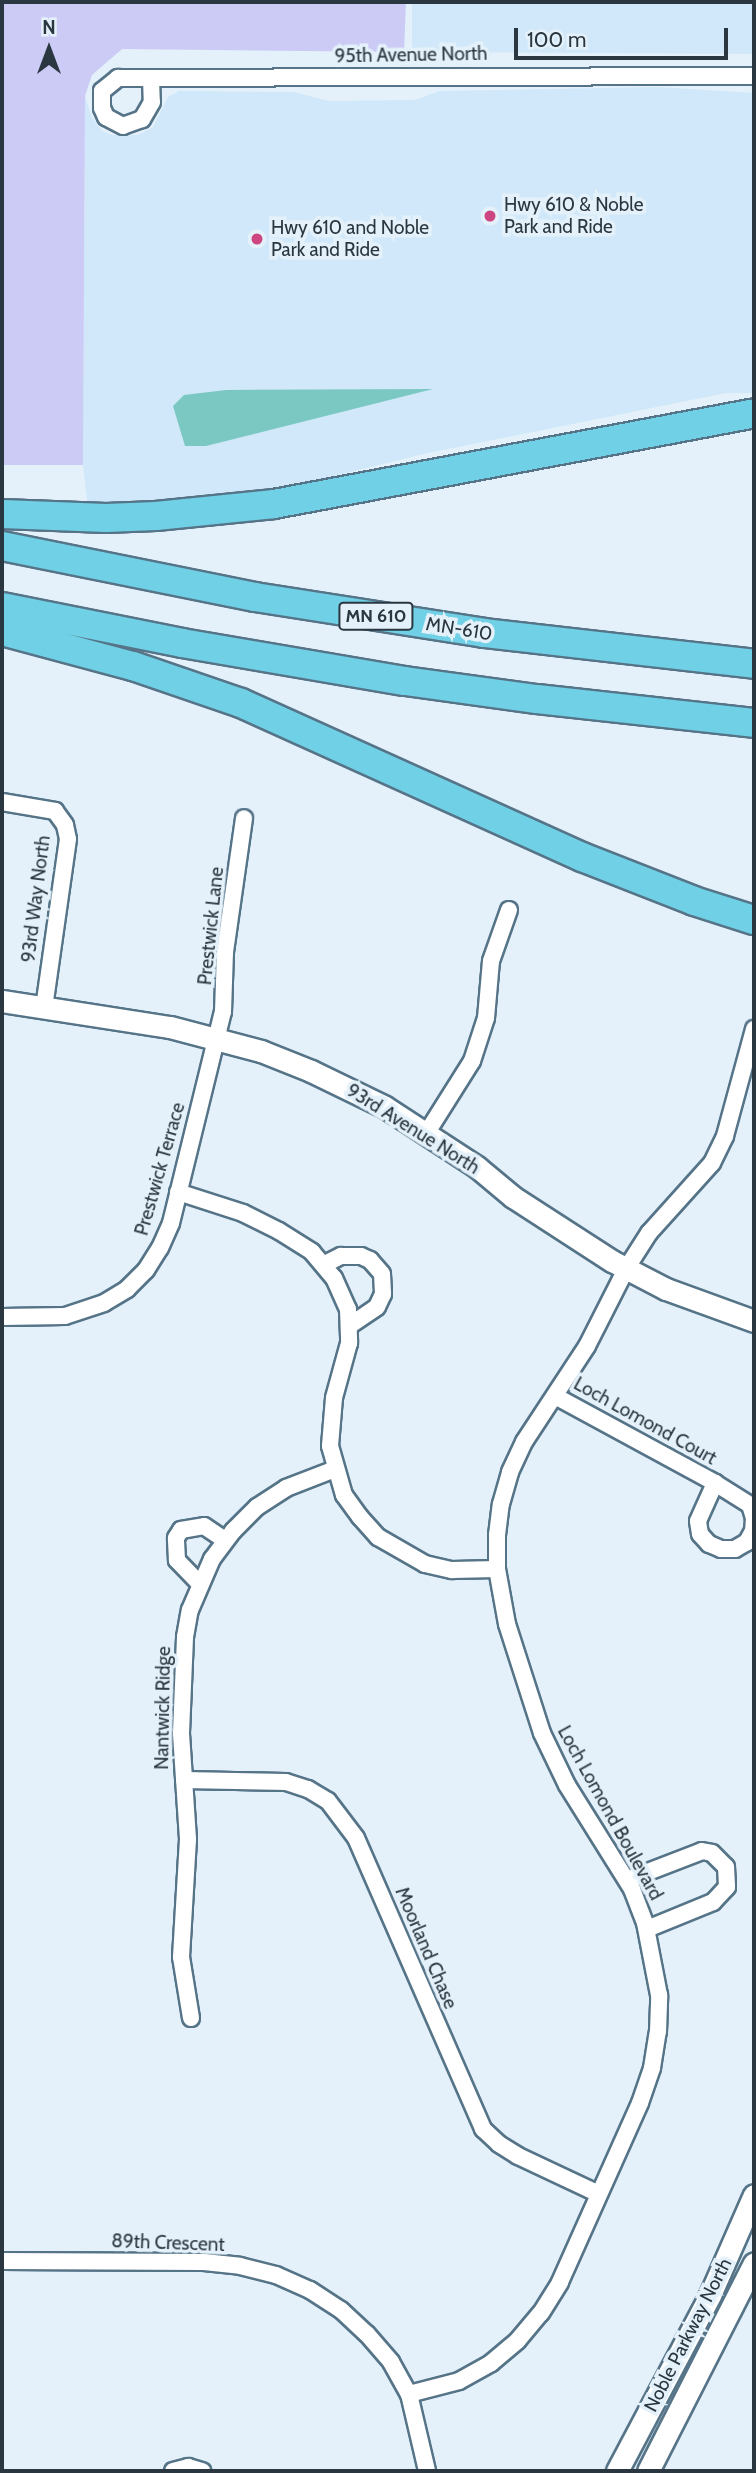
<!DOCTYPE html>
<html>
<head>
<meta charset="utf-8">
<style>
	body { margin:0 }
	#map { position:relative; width:756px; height:2473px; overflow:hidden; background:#e4f1fa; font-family:Cabin,sans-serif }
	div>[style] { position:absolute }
	.built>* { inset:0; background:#d0e8f9 }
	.green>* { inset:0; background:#cbcbf6 }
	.water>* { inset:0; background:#7bc8c3 }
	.roads { filter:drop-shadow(2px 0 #567488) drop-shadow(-2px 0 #567488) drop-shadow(0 2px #567488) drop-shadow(0 -2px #567488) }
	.street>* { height:16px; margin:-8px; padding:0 8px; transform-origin:8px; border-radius:8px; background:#fff }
	.secondary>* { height:21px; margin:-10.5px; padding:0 10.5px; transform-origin:10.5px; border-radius:10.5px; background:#fff }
	.highway>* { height:28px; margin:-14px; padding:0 14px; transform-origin:14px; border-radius:14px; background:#70d1e6 }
	.dots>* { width:19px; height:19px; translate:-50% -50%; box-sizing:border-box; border:4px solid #e4f1fa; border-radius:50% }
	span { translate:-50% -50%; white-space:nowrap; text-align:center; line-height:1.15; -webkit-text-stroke:7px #e4f1fa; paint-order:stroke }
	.shield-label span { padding:2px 5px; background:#e4f1fa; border:2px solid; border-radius:5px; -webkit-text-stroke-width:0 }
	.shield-label { font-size:18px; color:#2a3740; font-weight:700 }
	.street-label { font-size:19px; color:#2a3740 }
	.poi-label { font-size:19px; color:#2a3740 }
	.left { translate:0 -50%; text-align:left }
	.frame { position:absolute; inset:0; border:4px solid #2a3740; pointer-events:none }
	.north { position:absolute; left:14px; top:14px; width:70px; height:70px; -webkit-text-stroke:5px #e4f1fa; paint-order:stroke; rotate:0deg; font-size:19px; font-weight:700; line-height:28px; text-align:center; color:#2a3740 }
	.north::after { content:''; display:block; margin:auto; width:24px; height:32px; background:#2a3740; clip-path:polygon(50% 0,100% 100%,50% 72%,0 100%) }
	.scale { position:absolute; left:514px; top:28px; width:214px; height:32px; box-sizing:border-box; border:4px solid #2a3740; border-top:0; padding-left:9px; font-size:21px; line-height:24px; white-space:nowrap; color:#2a3740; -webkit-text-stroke:5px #e4f1fa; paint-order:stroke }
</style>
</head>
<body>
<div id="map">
	<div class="built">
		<i style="clip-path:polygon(412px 2px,754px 2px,754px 54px,412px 52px)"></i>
		<i style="clip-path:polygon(657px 87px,754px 93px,754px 393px,726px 393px,428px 453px,305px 483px,179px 501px,88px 509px,83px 465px,85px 96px,91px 116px,102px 131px,112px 135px,138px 135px,153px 127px,168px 97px,179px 91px,294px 92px,329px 101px,415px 100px,440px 91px)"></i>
	</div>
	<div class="green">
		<i style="clip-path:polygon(2px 2px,406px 2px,404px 52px,122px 49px,92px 75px,85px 96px,83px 465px,2px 465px)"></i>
	</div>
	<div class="water">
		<i style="clip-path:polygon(433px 389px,206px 446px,185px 446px,173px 406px,184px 395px,226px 390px)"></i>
	</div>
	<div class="roads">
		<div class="street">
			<i style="left:151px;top:79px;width:23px;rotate:88deg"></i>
			<i style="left:152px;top:102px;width:20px;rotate:120deg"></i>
			<i style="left:142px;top:119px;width:20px;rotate:160deg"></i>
			<i style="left:123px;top:126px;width:19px;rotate:-152deg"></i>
			<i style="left:106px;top:117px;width:10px;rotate:-114deg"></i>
			<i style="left:102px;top:108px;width:17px;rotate:-90deg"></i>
			<i style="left:102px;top:91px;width:21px;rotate:-39deg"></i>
			<i style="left:118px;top:78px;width:636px;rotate:-0.18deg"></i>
			<i style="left:2px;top:802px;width:54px;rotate:9.6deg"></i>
			<i style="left:55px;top:811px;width:17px;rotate:54deg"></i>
			<i style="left:65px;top:825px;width:14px;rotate:78deg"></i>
			<i style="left:68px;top:839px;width:170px;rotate:98.1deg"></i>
			<i style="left:426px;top:1134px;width:86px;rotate:-57.8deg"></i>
			<i style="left:472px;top:1061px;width:45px;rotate:-72deg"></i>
			<i style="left:486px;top:1018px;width:57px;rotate:-85deg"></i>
			<i style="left:491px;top:961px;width:54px;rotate:-70.6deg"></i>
			<i style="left:178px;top:1192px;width:68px;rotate:17.9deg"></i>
			<i style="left:243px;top:1213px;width:40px;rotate:26.6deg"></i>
			<i style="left:279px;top:1231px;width:39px;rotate:32deg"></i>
			<i style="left:312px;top:1252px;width:34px;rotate:50deg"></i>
			<i style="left:334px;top:1278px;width:34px;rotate:66deg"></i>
			<i style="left:348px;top:1309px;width:34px;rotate:88deg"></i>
			<i style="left:349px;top:1343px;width:57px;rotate:105.3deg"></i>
			<i style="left:334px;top:1398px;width:48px;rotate:94.8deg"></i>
			<i style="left:330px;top:1446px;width:51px;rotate:74.1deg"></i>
			<i style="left:344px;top:1495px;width:27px;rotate:54deg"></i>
			<i style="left:360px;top:1517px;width:27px;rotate:48deg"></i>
			<i style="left:378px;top:1537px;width:54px;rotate:29.9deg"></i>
			<i style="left:425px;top:1564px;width:28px;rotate:13deg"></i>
			<i style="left:452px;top:1570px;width:45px;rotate:-1.3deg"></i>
			<i style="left:325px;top:1264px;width:18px;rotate:-27deg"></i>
			<i style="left:341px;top:1256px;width:20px"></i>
			<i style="left:361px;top:1256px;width:10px;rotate:24deg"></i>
			<i style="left:370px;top:1260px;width:18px;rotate:49deg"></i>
			<i style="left:382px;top:1274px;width:20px;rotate:87deg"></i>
			<i style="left:383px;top:1294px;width:14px;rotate:115deg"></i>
			<i style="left:377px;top:1307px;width:34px;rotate:146deg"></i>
			<i style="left:2px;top:1317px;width:63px;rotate:-0.9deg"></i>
			<i style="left:65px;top:1316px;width:41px;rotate:-18.4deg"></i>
			<i style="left:104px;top:1303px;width:27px;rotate:-31deg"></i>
			<i style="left:127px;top:1289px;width:27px;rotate:-45deg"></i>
			<i style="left:146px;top:1270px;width:26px;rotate:-58deg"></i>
			<i style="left:160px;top:1248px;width:27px;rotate:-66deg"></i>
			<i style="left:171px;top:1223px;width:217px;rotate:-76.2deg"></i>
			<i style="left:223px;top:1012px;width:60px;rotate:-88.1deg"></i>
			<i style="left:225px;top:952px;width:135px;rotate:-81.9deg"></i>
			<i style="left:555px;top:1396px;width:182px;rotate:28.5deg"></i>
			<i style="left:715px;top:1483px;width:41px;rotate:32.2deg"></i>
			<i style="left:750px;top:1505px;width:14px;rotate:73deg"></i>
			<i style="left:754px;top:1518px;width:13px;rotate:94deg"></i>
			<i style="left:753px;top:1531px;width:13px;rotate:119deg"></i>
			<i style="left:747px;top:1542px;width:14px;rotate:150deg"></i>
			<i style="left:735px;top:1549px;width:14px;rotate:180deg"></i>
			<i style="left:721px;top:1549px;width:13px;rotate:-157deg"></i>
			<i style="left:709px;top:1544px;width:13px;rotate:-132deg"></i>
			<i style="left:700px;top:1534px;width:13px;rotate:-99deg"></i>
			<i style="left:698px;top:1521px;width:42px;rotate:-65.9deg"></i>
			<i style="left:199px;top:1583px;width:32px;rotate:-134deg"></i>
			<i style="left:177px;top:1560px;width:22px;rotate:-93deg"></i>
			<i style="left:176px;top:1538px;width:9px;rotate:-58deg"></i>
			<i style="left:181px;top:1530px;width:23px;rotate:-10deg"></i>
			<i style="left:204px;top:1526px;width:25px;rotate:34deg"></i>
			<i style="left:184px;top:1780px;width:102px;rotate:1.1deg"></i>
			<i style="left:286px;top:1782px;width:23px;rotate:18deg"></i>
			<i style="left:308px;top:1789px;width:23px;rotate:31deg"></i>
			<i style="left:328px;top:1801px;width:46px;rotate:52.9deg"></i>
			<i style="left:356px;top:1838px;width:318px;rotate:66.4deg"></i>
			<i style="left:483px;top:2129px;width:22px;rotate:43deg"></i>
			<i style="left:499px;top:2144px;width:22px;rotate:32deg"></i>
			<i style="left:518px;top:2156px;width:89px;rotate:25.1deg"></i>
			<i style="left:627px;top:1880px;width:80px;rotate:-21.1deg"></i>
			<i style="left:702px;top:1851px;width:10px;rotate:11deg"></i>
			<i style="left:712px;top:1853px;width:20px;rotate:45deg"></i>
			<i style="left:726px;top:1867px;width:20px;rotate:87deg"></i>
			<i style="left:727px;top:1887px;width:21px;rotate:133deg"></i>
			<i style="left:713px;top:1902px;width:71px;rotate:157.8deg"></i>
			<i style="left:191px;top:2018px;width:62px;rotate:-99.3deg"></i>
			<i style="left:181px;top:1957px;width:118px;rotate:-86.6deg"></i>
			<i style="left:188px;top:1839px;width:106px;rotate:-93.8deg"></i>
			<i style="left:181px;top:1733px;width:96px;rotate:-87.6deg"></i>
			<i style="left:185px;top:1637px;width:27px;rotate:-80deg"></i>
			<i style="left:190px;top:1610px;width:56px;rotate:-66.7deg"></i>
			<i style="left:212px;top:1559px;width:35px;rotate:-53deg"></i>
			<i style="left:233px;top:1531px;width:34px;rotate:-45deg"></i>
			<i style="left:257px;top:1507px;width:35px;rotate:-33deg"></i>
			<i style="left:286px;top:1488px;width:53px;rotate:-21.2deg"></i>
			<i style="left:2px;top:2261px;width:202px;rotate:0.3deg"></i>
			<i style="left:204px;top:2262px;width:36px;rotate:6deg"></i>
			<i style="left:240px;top:2266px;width:37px;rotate:14deg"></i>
			<i style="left:276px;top:2275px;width:37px;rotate:24deg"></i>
			<i style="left:310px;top:2290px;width:37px;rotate:33deg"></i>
			<i style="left:341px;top:2310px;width:35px;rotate:43deg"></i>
			<i style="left:367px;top:2334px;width:37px;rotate:49deg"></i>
			<i style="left:391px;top:2362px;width:37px;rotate:61deg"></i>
			<i style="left:409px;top:2394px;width:79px;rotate:76.8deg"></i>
			<i style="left:409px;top:2394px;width:52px;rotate:-14.6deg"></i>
			<i style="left:459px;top:2381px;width:37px;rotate:-29deg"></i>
			<i style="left:491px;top:2363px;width:35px;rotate:-40deg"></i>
			<i style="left:518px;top:2340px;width:35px;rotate:-50deg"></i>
			<i style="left:541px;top:2313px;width:36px;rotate:-58deg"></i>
			<i style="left:560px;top:2282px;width:196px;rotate:-65.9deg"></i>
			<i style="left:640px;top:2103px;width:37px;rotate:-71deg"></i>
			<i style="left:652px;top:2068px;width:36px;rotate:-81deg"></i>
			<i style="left:658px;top:2032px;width:37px;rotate:-88deg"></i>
			<i style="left:659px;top:1995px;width:73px;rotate:-101deg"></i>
			<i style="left:645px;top:1923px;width:36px;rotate:-111deg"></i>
			<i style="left:632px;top:1889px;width:123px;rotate:-122deg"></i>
			<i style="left:567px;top:1785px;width:58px;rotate:-115.7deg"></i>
			<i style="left:542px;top:1733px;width:114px;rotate:-107.8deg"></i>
			<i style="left:507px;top:1624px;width:56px;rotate:-100.3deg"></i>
			<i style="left:497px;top:1569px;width:34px;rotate:-90deg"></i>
			<i style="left:497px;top:1535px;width:31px;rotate:-83deg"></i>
			<i style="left:501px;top:1504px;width:33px;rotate:-74deg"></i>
			<i style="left:510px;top:1472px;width:33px;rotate:-65deg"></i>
			<i style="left:524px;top:1442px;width:115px;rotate:-56.7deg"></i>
			<i style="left:587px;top:1346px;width:86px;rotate:-63.1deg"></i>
			<i style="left:626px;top:1269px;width:43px;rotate:-57.4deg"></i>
			<i style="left:649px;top:1233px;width:94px;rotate:-48deg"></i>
			<i style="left:712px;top:1163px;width:30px;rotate:-64deg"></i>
			<i style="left:725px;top:1136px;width:111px;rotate:-74.8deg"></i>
			<i style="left:173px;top:2471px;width:16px;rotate:-15deg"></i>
			<i style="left:188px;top:2467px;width:15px;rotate:16deg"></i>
		</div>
		<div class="secondary">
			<i style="left:2px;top:1001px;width:170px;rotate:8.8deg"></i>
			<i style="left:170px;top:1027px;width:94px;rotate:14.8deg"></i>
			<i style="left:261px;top:1051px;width:54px;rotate:21.8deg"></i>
			<i style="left:311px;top:1071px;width:82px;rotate:25.9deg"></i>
			<i style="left:385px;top:1107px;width:110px;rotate:33.1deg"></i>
			<i style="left:477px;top:1167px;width:47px;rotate:39.8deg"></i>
			<i style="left:513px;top:1197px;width:118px;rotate:32.9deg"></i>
			<i style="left:612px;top:1261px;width:61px;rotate:27.4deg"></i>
			<i style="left:666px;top:1289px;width:94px;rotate:20deg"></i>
			<i style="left:617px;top:2471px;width:199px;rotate:-62.1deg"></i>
			<i style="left:710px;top:2295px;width:109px;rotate:-66.3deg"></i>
			<i style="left:648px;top:2471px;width:233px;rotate:-63deg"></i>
		</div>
		<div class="highway">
			<i style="left:2px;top:514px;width:104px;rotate:2.2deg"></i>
			<i style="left:106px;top:518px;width:50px;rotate:-2.3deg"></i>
			<i style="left:156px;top:516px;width:119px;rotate:-5.8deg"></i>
			<i style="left:274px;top:504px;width:489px;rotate:-10.7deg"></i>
			<i style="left:2px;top:546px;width:258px;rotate:11.4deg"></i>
			<i style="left:255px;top:597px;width:232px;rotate:8.9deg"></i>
			<i style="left:484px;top:633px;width:272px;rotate:6.5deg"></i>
			<i style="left:2px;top:607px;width:184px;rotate:11.3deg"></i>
			<i style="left:182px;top:643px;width:226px;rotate:9.7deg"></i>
			<i style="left:405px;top:681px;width:133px;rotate:7.8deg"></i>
			<i style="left:537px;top:699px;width:218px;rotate:6.3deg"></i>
			<i style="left:2px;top:631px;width:136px;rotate:15deg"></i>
			<i style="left:133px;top:666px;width:114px;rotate:18.9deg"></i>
			<i style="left:241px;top:703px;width:374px;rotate:24.3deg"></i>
			<i style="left:582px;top:857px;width:120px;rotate:21.4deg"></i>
			<i style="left:694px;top:901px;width:63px;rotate:17.6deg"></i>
		</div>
	</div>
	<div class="dots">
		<i style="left:490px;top:216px;background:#cd4581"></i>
		<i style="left:257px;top:239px;background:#cd4581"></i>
	</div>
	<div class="shield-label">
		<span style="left:376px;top:616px">MN 610</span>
	</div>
	<div class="street-label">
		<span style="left:411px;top:55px;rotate:-1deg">95th Avenue North</span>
		<span style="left:459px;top:629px;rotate:9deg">MN-610</span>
		<span style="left:36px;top:899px;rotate:-83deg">93rd Way North</span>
		<span style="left:211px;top:926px;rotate:-84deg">Prestwick Lane</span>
		<span style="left:413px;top:1129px;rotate:32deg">93rd Avenue North</span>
		<span style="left:160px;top:1169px;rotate:-74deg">Prestwick Terrace</span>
		<span style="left:645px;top:1421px;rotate:29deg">Loch Lomond Court</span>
		<span style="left:163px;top:1708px;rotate:-89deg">Nantwick Ridge</span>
		<span style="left:610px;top:1813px;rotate:61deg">Loch Lomond Boulevard</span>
		<span style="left:426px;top:1948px;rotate:67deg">Moorland Chase</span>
		<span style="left:168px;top:2243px;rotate:2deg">89th Crescent</span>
		<span style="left:688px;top:2335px;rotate:-63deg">Noble Parkway North</span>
	</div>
	<div class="poi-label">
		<span class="left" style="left:504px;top:216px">Hwy 610 &amp; Noble<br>Park and Ride</span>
		<span class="left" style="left:271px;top:239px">Hwy 610 and Noble<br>Park and Ride</span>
	</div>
	<div class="frame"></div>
	<div class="north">N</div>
	<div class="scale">100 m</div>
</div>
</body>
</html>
